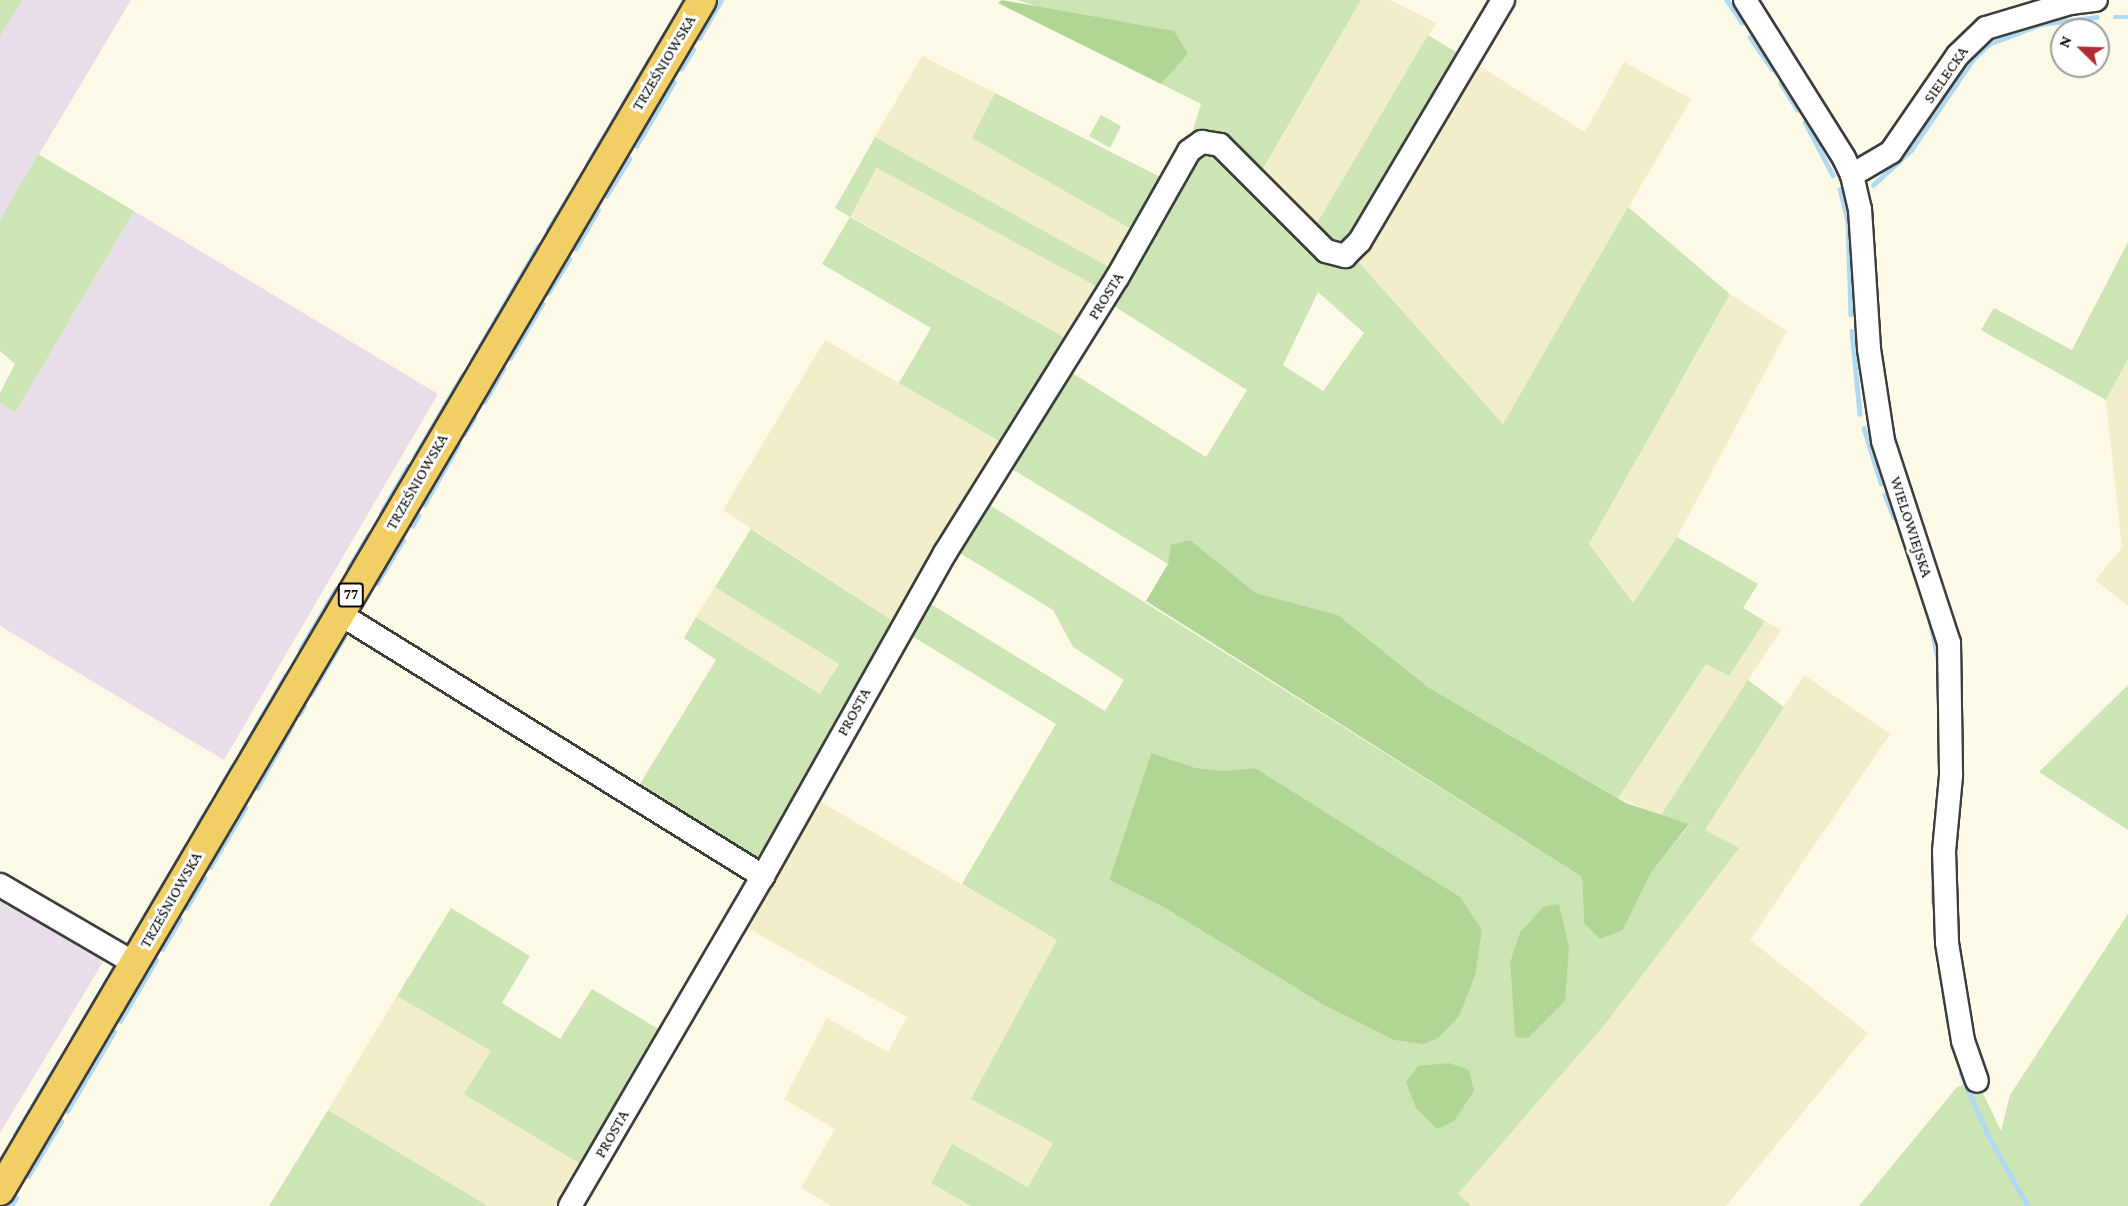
<!DOCTYPE html>
<html>
<head>
<meta charset="utf-8">
<style>
	body { margin:0 }
	#map { position:relative; width:2128px; height:1206px; overflow:hidden; background:#fefae8; font-family:"Crimson Pro",serif }
	div>[style] { position:absolute }
	.industrial>* { inset:0; background:#e8dee9 }
	.farmland>* { inset:0; background:#f1eeca }
	.green>* { inset:0; background:#cde5b5 }
	.forest>* { inset:0; background:#b1d595 }
	.stream>* { height:4.5px; margin:-2.25px; padding:0 2.25px; transform-origin:2.25px; border-radius:2.25px; background:#b0d9f2 }
	.roads { filter:drop-shadow(2px 0 #3d3d3d) drop-shadow(-2px 0 #3d3d3d) drop-shadow(0 2px #3d3d3d) drop-shadow(0 -2px #3d3d3d) }
	.minor>* { height:22px; margin:-11px; padding:0 11px; transform-origin:11px; border-radius:11px; background:#fff }
	.major>* { height:28px; margin:-14px; padding:0 14px; transform-origin:14px; border-radius:14px; background:#f1cf65 }
	span { translate:-50% -50%; white-space:nowrap; text-align:center; line-height:1.15; -webkit-text-stroke:6px #fff; paint-order:stroke }
	.shield-label span { padding:2px 4px; background:#fff; border:2px solid; border-radius:4px; -webkit-text-stroke-width:0 }
	.shield-label { font-size:15px; color:#0a0a0a; font-weight:700 }
	.street-label { font-size:16px; color:#0a0a0a }
	.north { position:absolute; left:2050px; top:18px; width:60px; height:60px; box-sizing:border-box; background:#fff; border:2px solid #9d9d9d; border-radius:50%; rotate:293deg; font-size:16px; font-weight:700; line-height:24px; text-align:center; color:#0a0a0a }
	.north::after { content:''; display:block; margin:auto; width:21px; height:27px; background:#b02b31; clip-path:polygon(50% 0,100% 100%,50% 72%,0 100%) }
</style>
</head>
<body>
<div id="map">
	<div class="industrial">
		<i style="clip-path:polygon(20px 0,131px 0,0 220px,0 33px)"></i>
		<i style="clip-path:polygon(134px 211px,438px 394px,224px 760px,0 626px,0 403px,15px 413px)"></i>
		<i style="clip-path:polygon(0 897px,106px 957px,0 1133px)"></i>
	</div>
	<div class="farmland">
		<i style="clip-path:polygon(1361px 0,1390px 0,1436px 23px,1313px 230px,1260px 175px)"></i>
		<i style="clip-path:polygon(922px 56px,995px 93px,972px 138px,1138px 233px,1116px 271px,875px 137px)"></i>
		<i style="clip-path:polygon(1473px 62px,1585px 132px,1624px 62px,1691px 99px,1503px 424px,1356px 259px)"></i>
		<i style="clip-path:polygon(878px 168px,1103px 290px,1073px 342px,850px 216px)"></i>
		<i style="clip-path:polygon(1730px 294px,1787px 331px,1677px 537px,1633px 603px,1589px 544px)"></i>
		<i style="clip-path:polygon(825px 340px,1006px 445px,896px 623px,723px 510px)"></i>
		<i style="clip-path:polygon(2128px 359px,2128px 606px,2095px 580px,2122px 548px,2106px 400px)"></i>
		<i style="clip-path:polygon(715px 587px,839px 663px,820px 695px,696px 617px)"></i>
		<i style="clip-path:polygon(1765px 621px,1781px 630px,1661px 815px,1618px 798px,1706px 664px,1729px 676px)"></i>
		<i style="clip-path:polygon(1804px 675px,1890px 734px,1750px 940px,1868px 1033px,1726px 1206px,1472px 1206px,1457px 1195px,1606px 1023px,1738px 848px,1705px 830px)"></i>
		<i style="clip-path:polygon(816px 799px,1057px 940px,1032px 990px,1053px 1143px,1029px 1187px,952px 1145px,931px 1183px,971px 1206px,832px 1206px,801px 1188px,835px 1129px,784px 1099px,827px 1018px,888px 1052px,907px 1017px,742px 925px)"></i>
		<i style="clip-path:polygon(397px 996px,491px 1051px,465px 1094px,587px 1168px,565px 1206px,488px 1206px,328px 1110px)"></i>
	</div>
	<div class="green">
		<i style="clip-path:polygon(0 0,22px 0,0 36px)"></i>
		<i style="clip-path:polygon(1017px 0,1361px 0,1260px 174px,1246px 156px,1188px 146px,1201px 104px,1161px 84px,1188px 54px)"></i>
		<i style="clip-path:polygon(1428px 35px,1461px 55px,1343px 248px,1313px 230px)"></i>
		<i style="clip-path:polygon(995px 93px,1168px 181px,1138px 233px,972px 138px)"></i>
		<i style="clip-path:polygon(1101px 115px,1121px 126px,1110px 148px,1089px 136px)"></i>
		<i style="clip-path:polygon(875px 137px,1116px 271px,1103px 290px,877px 168px,850px 217px,1073px 342px,1006px 445px,899px 383px,931px 328px,822px 264px,850px 217px,835px 208px)"></i>
		<i style="clip-path:polygon(evenodd,1209px 147px,1235px 164px,1331px 264px,1356px 259px,1503px 424px,1628px 207px,1730px 294px,1589px 544px,1633px 603px,1677px 537px,1758px 584px,1743px 608px,1765px 621px,1729px 676px,1706px 664px,1618px 798px,1428px 687px,1338px 615px,1256px 593px,1190px 540px,1171px 544px,1168px 564px,1007px 466px,1066px 369px,1206px 457px,1247px 390px,1109px 303px,1196px 150px,1209px 147px,1318px 292px,1364px 333px,1323px 391px,1283px 365px,1318px 292px)"></i>
		<i style="clip-path:polygon(38px 154px,134px 211px,15px 413px,0 403px,0 393px,15px 364px,0 351px,0 220px)"></i>
		<i style="clip-path:polygon(2128px 242px,2128px 359px,2106px 400px,1981px 330px,1994px 308px,2072px 350px)"></i>
		<i style="clip-path:polygon(evenodd,985px 502px,1582px 877px,1584px 923px,1623px 930px,1651px 873px,1689px 825px,1661px 815px,1748px 680px,1784px 707px,1705px 830px,1739px 848px,1606px 1023px,1458px 1194px,1472px 1206px,971px 1206px,931px 1183px,952px 1144px,1028px 1187px,1053px 1143px,971px 1099px,1057px 940px,962px 884px,1056px 724px,907px 633px,926px 601px,1105px 711px,1124px 680px,1073px 647px,1053px 610px,955px 550px,985px 502px,1151px 753px,1196px 768px,1224px 771px,1256px 768px,1394px 1040px,1322px 1004px,1165px 908px,1109px 880px,1151px 753px,985px 502px,1543px 907px,1515px 1036px,1510px 962px,1520px 932px,1543px 907px)"></i>
		<i style="clip-path:polygon(751px 529px,896px 623px,764px 859px,750px 859px,638px 787px,716px 660px,684px 638px,696px 617px,820px 694px,839px 664px,715px 587px)"></i>
		<i style="clip-path:polygon(2128px 685px,2128px 830px,2039px 772px)"></i>
		<i style="clip-path:polygon(451px 908px,530px 956px,502px 1003px,560px 1039px,592px 989px,665px 1033px,587px 1168px,464px 1094px,491px 1051px,397px 996px)"></i>
		<i style="clip-path:polygon(2128px 914px,2128px 1206px,1859px 1206px,1957px 1087px,1977px 1081px,2001px 1131px,2010px 1095px)"></i>
		<i style="clip-path:polygon(328px 1110px,488px 1206px,269px 1206px)"></i>
	</div>
	<div class="forest">
		<i style="clip-path:polygon(1002px 0,1174px 31px,1188px 54px,1161px 84px,998px 3px)"></i>
		<i style="clip-path:polygon(1190px 540px,1256px 593px,1338px 615px,1428px 687px,1626px 803px,1689px 824px,1651px 873px,1623px 930px,1600px 939px,1584px 923px,1582px 877px,1146px 601px,1168px 564px,1171px 544px)"></i>
		<i style="clip-path:polygon(1151px 753px,1196px 768px,1224px 771px,1255px 768px,1460px 897px,1482px 930px,1475px 976px,1459px 1016px,1438px 1038px,1423px 1044px,1394px 1040px,1322px 1004px,1165px 908px,1109px 880px)"></i>
		<i style="clip-path:polygon(1559px 904px,1569px 948px,1565px 1001px,1528px 1038px,1515px 1037px,1510px 962px,1520px 932px,1543px 907px)"></i>
		<i style="clip-path:polygon(1449px 1063px,1469px 1070px,1474px 1091px,1454px 1121px,1437px 1129px,1416px 1108px,1406px 1082px,1418px 1066px)"></i>
	</div>
	<div class="stream">
		<i style="left:1727px;top:0;width:27px;rotate:56deg"></i>
		<i style="left:2115px;top:17px;width:13px"></i>
		<i style="left:1750px;top:37px;width:39px;rotate:55deg"></i>
		<i style="left:699px;top:38px;width:44px;rotate:-59.9deg"></i>
		<i style="left:656px;top:48px;width:56px;rotate:-58.9deg"></i>
		<i style="left:681px;top:69px;width:23px;rotate:-59deg"></i>
		<i style="left:1781px;top:83px;width:31px;rotate:58deg"></i>
		<i style="left:1805px;top:122px;width:60px;rotate:62.2deg"></i>
		<i style="left:636px;top:146px;width:74px;rotate:-59.3deg"></i>
		<i style="left:587px;top:165px;width:124px;rotate:-59.5deg"></i>
		<i style="left:1873px;top:185px;width:52px;rotate:-42.6deg"></i>
		<i style="left:1911px;top:150px;width:110px;rotate:-55.7deg"></i>
		<i style="left:1973px;top:59px;width:22px;rotate:-43deg"></i>
		<i style="left:1989px;top:44px;width:56px;rotate:-21deg"></i>
		<i style="left:2041px;top:24px;width:56px;rotate:-7.1deg"></i>
		<i style="left:1840px;top:189px;width:32px;rotate:76deg"></i>
		<i style="left:1848px;top:220px;width:94px;rotate:88.2deg"></i>
		<i style="left:606px;top:196px;width:44px;rotate:-58.1deg"></i>
		<i style="left:548px;top:230px;width:57px;rotate:-58.5deg"></i>
		<i style="left:575px;top:249px;width:45px;rotate:-59.5deg"></i>
		<i style="left:548px;top:293px;width:40px;rotate:-58deg"></i>
		<i style="left:1852px;top:331px;width:83px;rotate:84.5deg"></i>
		<i style="left:510px;top:358px;width:63px;rotate:-59.3deg"></i>
		<i style="left:472px;top:360px;width:132px;rotate:-59.9deg"></i>
		<i style="left:484px;top:402px;width:39px;rotate:-60deg"></i>
		<i style="left:1864px;top:428px;width:58px;rotate:72.8deg"></i>
		<i style="left:464px;top:434px;width:19px;rotate:-58deg"></i>
		<i style="left:415px;top:456px;width:93px;rotate:-59.6deg"></i>
		<i style="left:1885px;top:495px;width:24px;rotate:68deg"></i>
		<i style="left:424px;top:505px;width:69px;rotate:-60.5deg"></i>
		<i style="left:381px;top:513px;width:54px;rotate:-60.1deg"></i>
		<i style="left:412px;top:526px;width:12px;rotate:-59deg"></i>
		<i style="left:1900px;top:530px;width:12px;rotate:70deg"></i>
		<i style="left:348px;top:569px;width:41px;rotate:-59deg"></i>
		<i style="left:377px;top:583px;width:50px;rotate:-58.8deg"></i>
		<i style="left:1930px;top:620px;width:45px;rotate:78.4deg"></i>
		<i style="left:300px;top:650px;width:71px;rotate:-59.5deg"></i>
		<i style="left:310px;top:695px;width:75px;rotate:-59.7deg"></i>
		<i style="left:299px;top:714px;width:9px;rotate:-58deg"></i>
		<i style="left:241px;top:752px;width:88px;rotate:-59.9deg"></i>
		<i style="left:257px;top:788px;width:72px;rotate:-60.9deg"></i>
		<i style="left:218px;top:791px;width:28px;rotate:-60deg"></i>
		<i style="left:198px;top:824px;width:22px;rotate:-58deg"></i>
		<i style="left:210px;top:867px;width:69px;rotate:-59.3deg"></i>
		<i style="left:1933px;top:903px;width:36px;rotate:-90deg"></i>
		<i style="left:186px;top:908px;width:35px;rotate:-59deg"></i>
		<i style="left:131px;top:939px;width:110px;rotate:-59.5deg"></i>
		<i style="left:162px;top:949px;width:35px;rotate:-59deg"></i>
		<i style="left:1939px;top:959px;width:67px;rotate:81.4deg"></i>
		<i style="left:120px;top:1021px;width:71px;rotate:-59.5deg"></i>
		<i style="left:71px;top:1041px;width:79px;rotate:-59.5deg"></i>
		<i style="left:1961px;top:1073px;width:70px;rotate:66.4deg"></i>
		<i style="left:1989px;top:1137px;width:79px;rotate:60.5deg"></i>
		<i style="left:67px;top:1111px;width:92px;rotate:-59.3deg"></i>
		<i style="left:15px;top:1135px;width:86px;rotate:-59.3deg"></i>
		<i style="left:0;top:1162px;width:7px;rotate:-63deg"></i>
		<i style="left:28px;top:1176px;width:64px;rotate:-59deg"></i>
		<i style="left:11px;top:1206px;width:9px;rotate:-58deg"></i>
	</div>
	<div class="roads">
		<div class="minor">
			<i style="left:1745px;top:0;width:186px;rotate:57.9deg"></i>
			<i style="left:1844px;top:158px;width:19px;rotate:65deg"></i>
			<i style="left:1852px;top:175px;width:35px;rotate:77deg"></i>
			<i style="left:1860px;top:209px;width:140px;rotate:86.3deg"></i>
			<i style="left:1869px;top:349px;width:93px;rotate:81.3deg"></i>
			<i style="left:1883px;top:441px;width:213px;rotate:71.9deg"></i>
			<i style="left:1949px;top:643px;width:133px;rotate:89.1deg"></i>
			<i style="left:1951px;top:776px;width:75px;rotate:95.3deg"></i>
			<i style="left:1944px;top:851px;width:92px;rotate:88.1deg"></i>
			<i style="left:1947px;top:943px;width:99px;rotate:80.7deg"></i>
			<i style="left:1963px;top:1041px;width:42px;rotate:70.7deg"></i>
			<i style="left:1852px;top:175px;width:45px;rotate:-30.5deg"></i>
			<i style="left:1891px;top:152px;width:118px;rotate:-55.4deg"></i>
			<i style="left:1958px;top:55px;width:39px;rotate:-44deg"></i>
			<i style="left:1986px;top:28px;width:88px;rotate:-16.6deg"></i>
			<i style="left:2070px;top:3px;width:26px;rotate:-7deg"></i>
			<i style="left:340px;top:614px;width:498px;rotate:31.8deg"></i>
			<i style="left:0;top:885px;width:155px;rotate:30.2deg"></i>
			<i style="left:570px;top:1206px;width:382px;rotate:-59.7deg"></i>
			<i style="left:763px;top:876px;width:371px;rotate:-60.6deg"></i>
			<i style="left:945px;top:553px;width:324px;rotate:-58deg"></i>
			<i style="left:1117px;top:278px;width:146px;rotate:-60.4deg"></i>
			<i style="left:1189px;top:151px;width:16px;rotate:-35deg"></i>
			<i style="left:1202px;top:142px;width:18px;rotate:9deg"></i>
			<i style="left:1220px;top:145px;width:150px;rotate:45deg"></i>
			<i style="left:1326px;top:251px;width:20px;rotate:15deg"></i>
			<i style="left:1345px;top:256px;width:21px;rotate:-45deg"></i>
			<i style="left:1360px;top:241px;width:280px;rotate:-59.3deg"></i>
		</div>
		<div class="major">
			<i style="left:0;top:1191px;width:1382px;rotate:-59.48deg"></i>
		</div>
	</div>
	<div class="shield-label">
		<span style="left:351px;top:595px">77</span>
	</div>
	<div class="street-label">
		<span style="left:664px;top:63px;rotate:-59deg">TRZEŚNIOWSKA</span>
		<span style="left:1946px;top:75px;rotate:-55deg">SIELECKA</span>
		<span style="left:1106px;top:296px;rotate:-58deg">PROSTA</span>
		<span style="left:417px;top:482px;rotate:-60deg">TRZEŚNIOWSKA</span>
		<span style="left:1911px;top:527px;rotate:72deg">WIELOWIEJSKA</span>
		<span style="left:854px;top:712px;rotate:-61deg">PROSTA</span>
		<span style="left:171px;top:900px;rotate:-60deg">TRZEŚNIOWSKA</span>
		<span style="left:612px;top:1134px;rotate:-60deg">PROSTA</span>
	</div>
	<div class="north">N</div>
</div>
</body>
</html>
